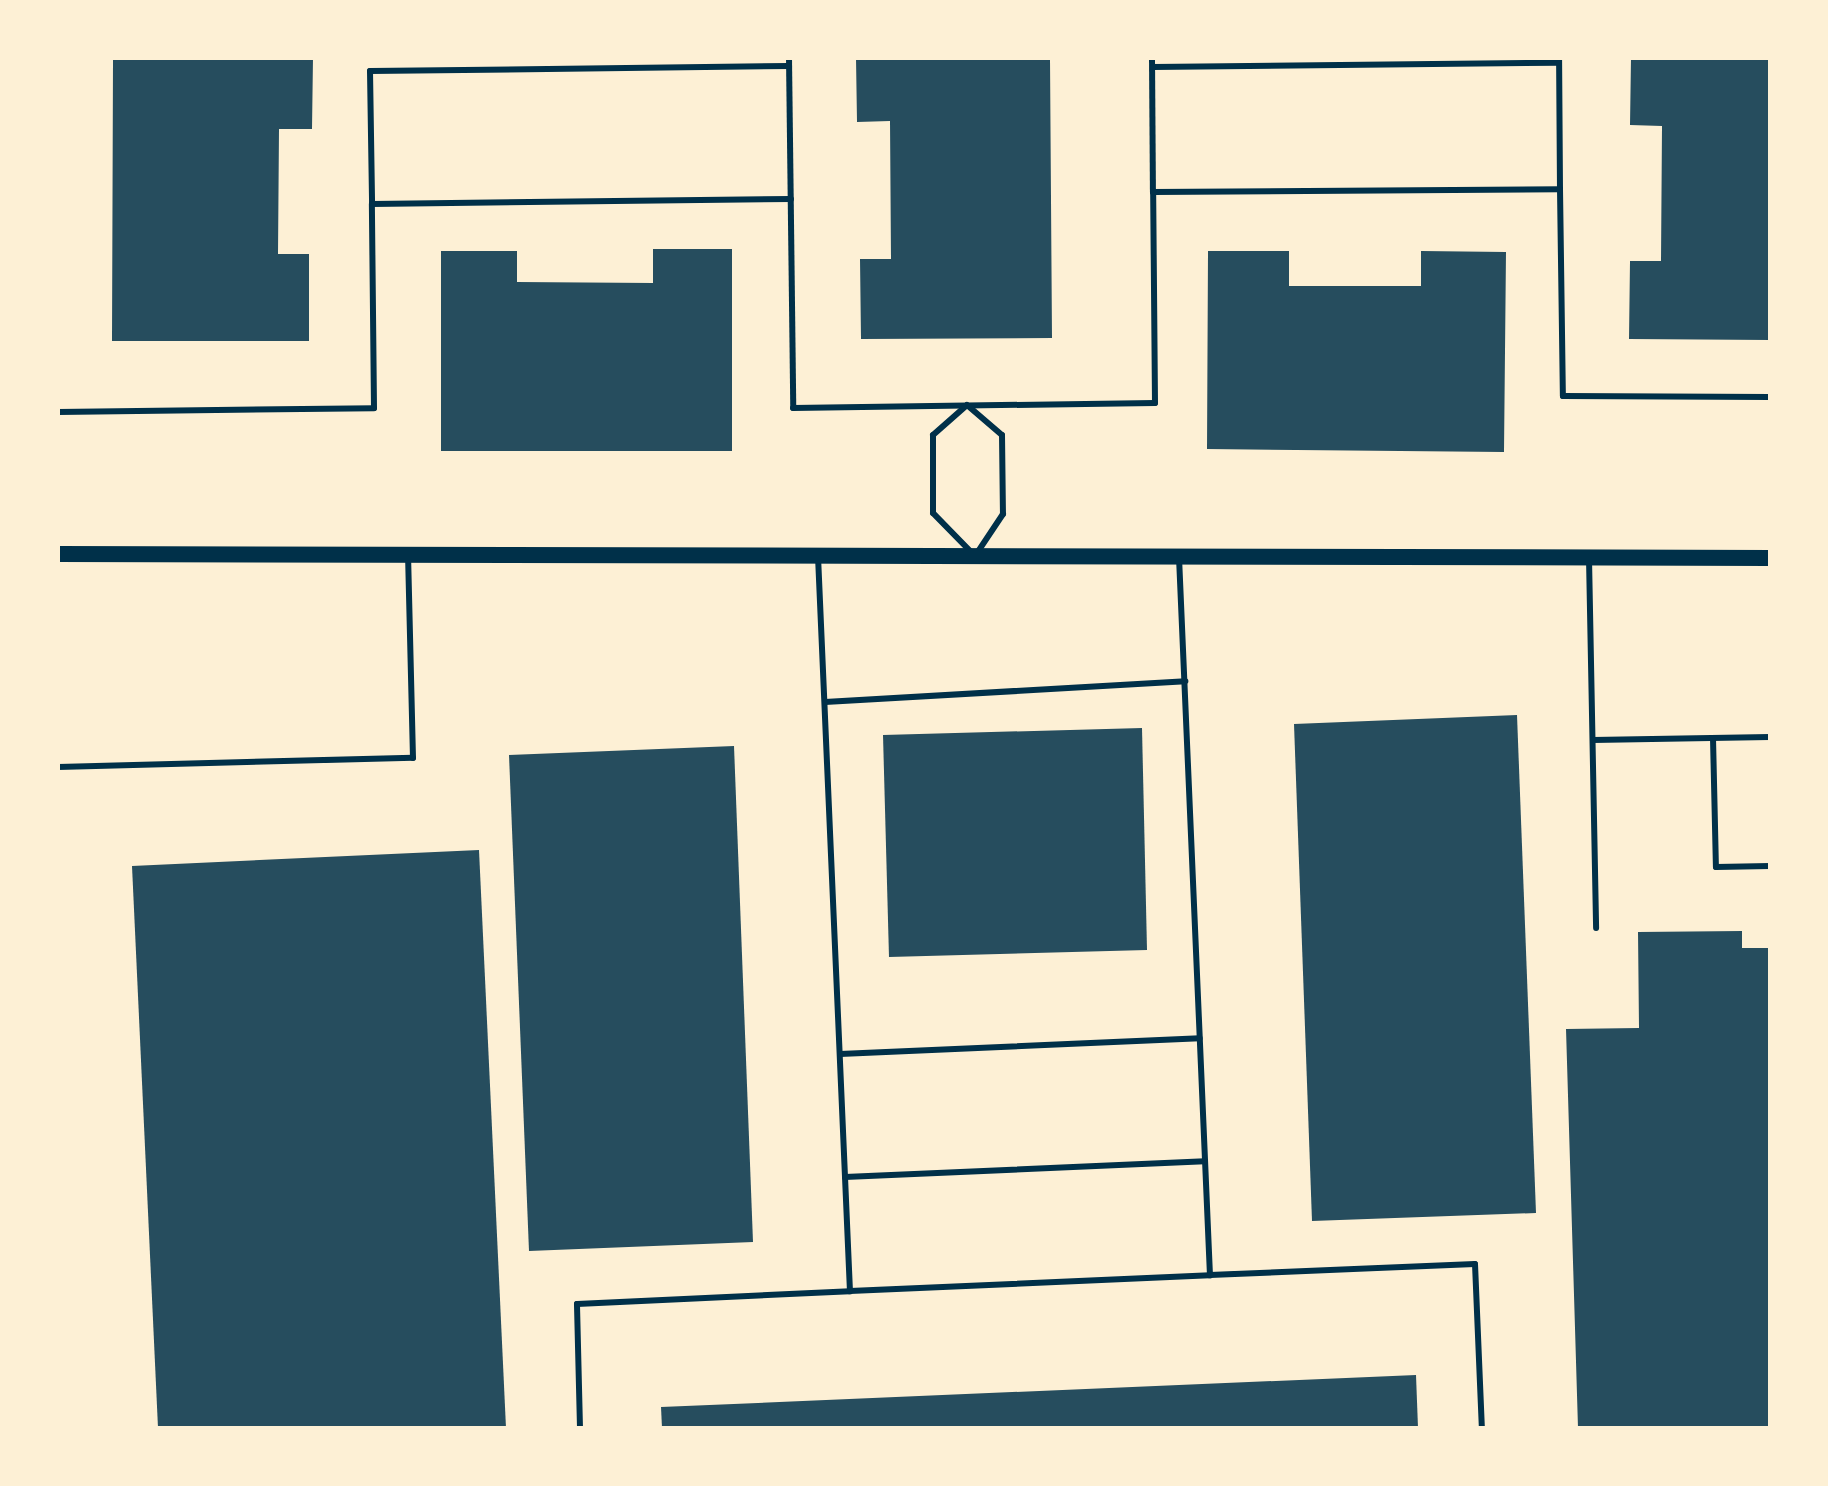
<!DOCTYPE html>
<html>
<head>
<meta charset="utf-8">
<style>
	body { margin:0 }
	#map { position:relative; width:1828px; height:1486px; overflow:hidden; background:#fdf0d5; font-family:"IBM Plex Sans",sans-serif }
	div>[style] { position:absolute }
	.building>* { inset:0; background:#264d5e }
	.service>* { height:6px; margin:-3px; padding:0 3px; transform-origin:3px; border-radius:3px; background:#003049 }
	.secondary>* { height:16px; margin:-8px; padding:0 8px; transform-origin:8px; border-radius:8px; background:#003049 }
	span { translate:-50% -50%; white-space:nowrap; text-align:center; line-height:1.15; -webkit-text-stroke:6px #fdf0d5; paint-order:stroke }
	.frame { position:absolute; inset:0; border:60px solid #fdf0d5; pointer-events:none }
</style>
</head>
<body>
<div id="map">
	<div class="building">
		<i style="clip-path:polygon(113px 58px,313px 58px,312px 129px,279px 129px,278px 254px,309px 254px,309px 341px,112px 341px)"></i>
		<i style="clip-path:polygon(856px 58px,1050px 58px,1052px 338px,861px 339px,860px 259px,891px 259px,890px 121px,857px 122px)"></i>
		<i style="clip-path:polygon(1631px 58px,1770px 58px,1770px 340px,1629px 339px,1630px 261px,1661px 261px,1662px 126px,1630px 125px)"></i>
		<i style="clip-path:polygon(653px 249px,732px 249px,732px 451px,441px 451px,441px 251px,517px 251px,517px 282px,653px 283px)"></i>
		<i style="clip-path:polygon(1208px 251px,1289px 251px,1289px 286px,1421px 286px,1421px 251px,1506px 252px,1504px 452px,1207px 449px)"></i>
		<i style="clip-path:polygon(1517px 715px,1536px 1213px,1312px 1221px,1294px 724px)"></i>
		<i style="clip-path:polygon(1142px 728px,1147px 950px,889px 957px,883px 735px)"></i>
		<i style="clip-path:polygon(734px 746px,753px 1242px,529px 1251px,509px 755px)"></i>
		<i style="clip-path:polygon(479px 850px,506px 1428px,158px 1428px,132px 866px)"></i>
		<i style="clip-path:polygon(1742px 931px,1742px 948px,1770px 948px,1770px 1428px,1578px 1428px,1566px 1029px,1639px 1028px,1638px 932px)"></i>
		<i style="clip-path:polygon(1416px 1375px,1418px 1428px,662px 1428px,661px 1407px)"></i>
	</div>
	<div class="service">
		<i style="left:789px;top:58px;width:350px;rotate:89.3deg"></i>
		<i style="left:793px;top:408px;width:362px;rotate:-0.8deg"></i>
		<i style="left:1155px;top:403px;width:211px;rotate:-90.5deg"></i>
		<i style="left:1152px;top:58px;width:134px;rotate:89.6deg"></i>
		<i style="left:1153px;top:192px;width:407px;rotate:-0.4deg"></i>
		<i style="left:1560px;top:189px;width:131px;rotate:-90.4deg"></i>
		<i style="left:789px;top:66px;width:419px;rotate:179.3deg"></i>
		<i style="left:370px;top:71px;width:133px;rotate:89.1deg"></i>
		<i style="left:372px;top:204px;width:419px;rotate:-0.7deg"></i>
		<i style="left:1153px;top:67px;width:406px;rotate:-0.6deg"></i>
		<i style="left:1560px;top:189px;width:207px;rotate:89.2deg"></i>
		<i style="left:1563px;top:396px;width:207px;rotate:0.3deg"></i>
		<i style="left:967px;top:405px;width:46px;rotate:40.6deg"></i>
		<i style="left:1002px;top:435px;width:79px;rotate:89.3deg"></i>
		<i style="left:1003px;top:514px;width:50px;rotate:123.7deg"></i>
		<i style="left:975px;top:556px;width:60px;rotate:-134.3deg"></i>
		<i style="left:933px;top:513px;width:78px;rotate:-90deg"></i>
		<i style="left:933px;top:435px;width:45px;rotate:-41.4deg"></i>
		<i style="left:58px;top:412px;width:316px;rotate:-0.7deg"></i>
		<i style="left:374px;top:408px;width:204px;rotate:-90.6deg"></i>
		<i style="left:818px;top:556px;width:736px;rotate:87.51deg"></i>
		<i style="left:850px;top:1291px;width:360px;rotate:-2.5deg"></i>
		<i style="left:1179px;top:557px;width:719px;rotate:87.53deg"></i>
		<i style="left:1210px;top:1275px;width:265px;rotate:-2.4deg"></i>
		<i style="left:1475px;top:1264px;width:164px;rotate:87.6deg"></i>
		<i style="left:1589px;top:558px;width:370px;rotate:88.9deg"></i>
		<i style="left:825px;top:702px;width:361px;rotate:-3.3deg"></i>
		<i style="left:1713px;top:738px;width:129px;rotate:88.7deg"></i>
		<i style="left:1716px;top:867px;width:54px;rotate:-1.1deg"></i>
		<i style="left:1593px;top:740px;width:177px;rotate:-1deg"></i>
		<i style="left:58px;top:767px;width:355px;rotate:-1.5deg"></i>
		<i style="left:413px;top:758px;width:200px;rotate:-91.4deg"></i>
		<i style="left:840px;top:1054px;width:360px;rotate:-2.5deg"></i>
		<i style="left:845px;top:1177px;width:360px;rotate:-2.5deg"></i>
		<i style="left:580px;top:1428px;width:124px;rotate:-91.4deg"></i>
		<i style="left:577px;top:1304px;width:273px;rotate:-2.7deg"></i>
	</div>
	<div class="secondary">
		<i style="left:58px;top:554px;width:1712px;rotate:0.13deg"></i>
	</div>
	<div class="frame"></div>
</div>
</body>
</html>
